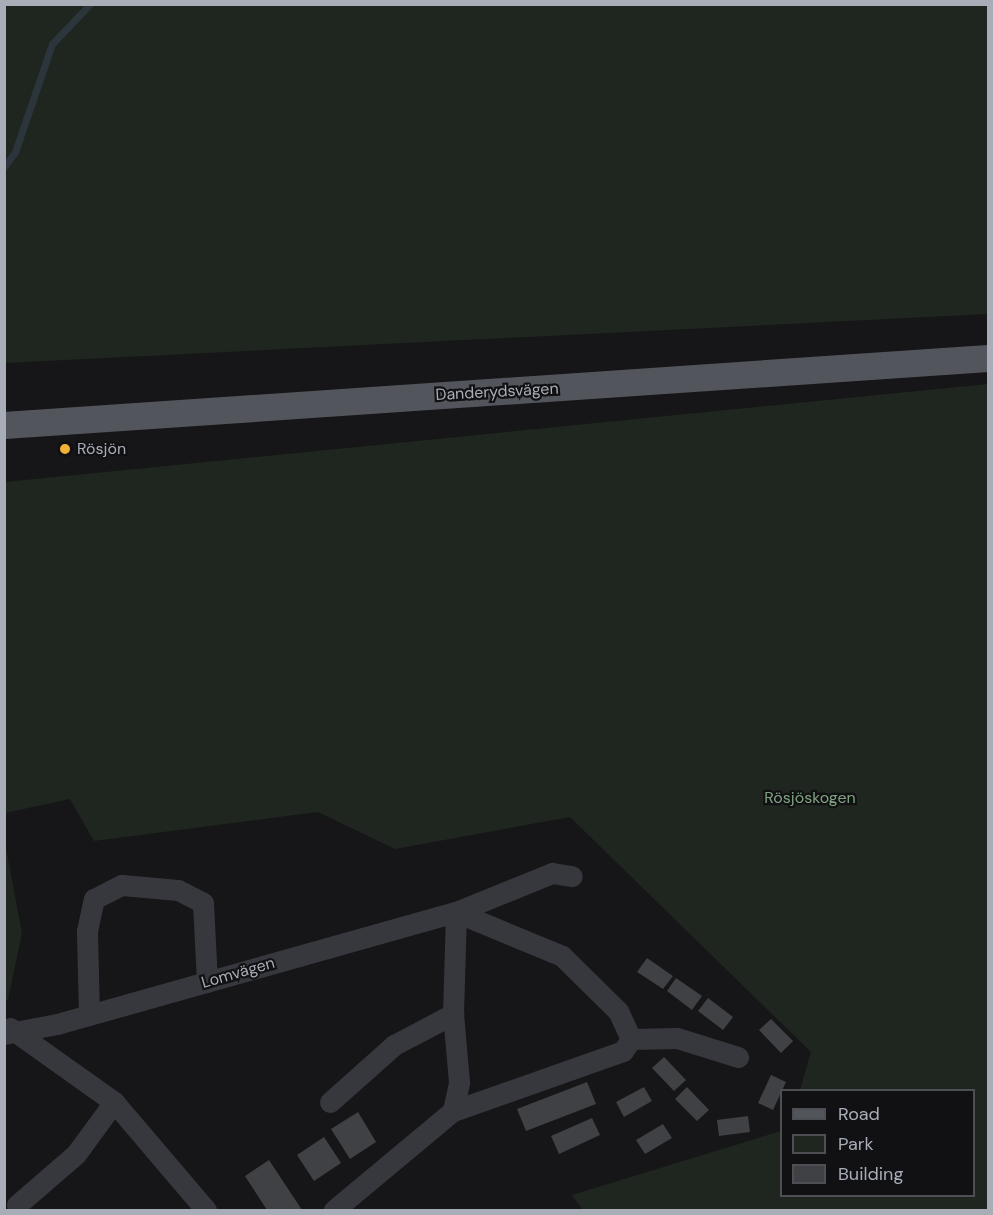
<!DOCTYPE html>
<html>
<head>
<meta charset="utf-8">
<style>
	body { margin:0 }
	#map { position:relative; width:993px; height:1215px; overflow:hidden; background:#161618; font-family:"DM Sans",sans-serif }
	div>[style] { position:absolute }
	.green>* { inset:0; background:#1e261f }
	.stream>* { height:7px; margin:-3.5px; padding:0 3.5px; transform-origin:3.5px; border-radius:3.5px; background:#2c353c }
	.building>* { inset:0; background:#404145 }
	.minor>* { height:21px; margin:-10.5px; padding:0 10.5px; transform-origin:10.5px; border-radius:10.5px; background:#37383d }
	.major>* { height:27px; margin:-13.5px; padding:0 13.5px; transform-origin:13.5px; border-radius:13.5px; background:#53555c }
	.dots>* { width:16px; height:16px; translate:-50% -50%; box-sizing:border-box; border:3px solid #111113; border-radius:50% }
	span { translate:-50% -50%; white-space:nowrap; text-align:center; line-height:1.15; -webkit-text-stroke:4.5px #111113; paint-order:stroke }
	.street-label { font-size:16px; color:#a8adb8 }
	.poi-label { font-size:16px; color:#a8adb8 }
	.left { translate:0 -50%; text-align:left }
	.park-label { font-size:16px; color:#7fa381 }
	.frame { position:absolute; inset:0; border:6px solid #a8adb8; pointer-events:none }
	.legend { position:absolute; left:780px; top:1089px; width:195px; height:108px; box-sizing:border-box; background:#111113; border:2px solid #4d4f55; margin:0; padding:8px 10px; list-style:none; font-size:18px; color:#a8adb8 }
	.legend li { display:flex; align-items:center; gap:12px; height:30px }
	.legend b { width:30px; border:2px solid #4d4f55 }
</style>
</head>
<body>
<div id="map">
	<div class="green">
		<i style="clip-path:polygon(5px 4px,988px 5px,988px 314px,5px 363px)"></i>
		<i style="clip-path:polygon(988px 384px,988px 1210px,583px 1210px,572px 1195px,781px 1131px,782px 1196px,974px 1196px,974px 1090px,800px 1090px,811px 1052px,570px 817px,395px 849px,318px 812px,94px 841px,70px 799px,5px 813px,5px 482px)"></i>
		<i style="clip-path:polygon(5px 843px,22px 933px,8px 1000px,4px 999px)"></i>
	</div>
	<div class="stream">
		<i style="left:4px;top:167px;width:19px;rotate:-54deg"></i>
		<i style="left:15px;top:152px;width:114px;rotate:-71.1deg"></i>
		<i style="left:52px;top:44px;width:55px;rotate:-46.5deg"></i>
	</div>
	<div class="building">
		<i style="clip-path:polygon(647px 958px,673px 976px,663px 989px,637px 972px)"></i>
		<i style="clip-path:polygon(676px 978px,702px 996px,692px 1010px,667px 991px)"></i>
		<i style="clip-path:polygon(708px 998px,733px 1017px,723px 1030px,698px 1011px)"></i>
		<i style="clip-path:polygon(771px 1019px,793px 1041px,781px 1053px,759px 1030px)"></i>
		<i style="clip-path:polygon(664px 1057px,686px 1080px,674px 1091px,652px 1068px)"></i>
		<i style="clip-path:polygon(771px 1075px,786px 1082px,773px 1110px,758px 1103px)"></i>
		<i style="clip-path:polygon(587px 1082px,596px 1104px,526px 1131px,517px 1109px)"></i>
		<i style="clip-path:polygon(644px 1087px,652px 1101px,624px 1117px,616px 1102px)"></i>
		<i style="clip-path:polygon(687px 1087px,709px 1110px,697px 1121px,675px 1099px)"></i>
		<i style="clip-path:polygon(358px 1112px,376px 1142px,350px 1159px,331px 1129px)"></i>
		<i style="clip-path:polygon(748px 1116px,750px 1132px,719px 1136px,717px 1120px)"></i>
		<i style="clip-path:polygon(592px 1118px,600px 1135px,559px 1154px,551px 1136px)"></i>
		<i style="clip-path:polygon(663px 1124px,672px 1138px,645px 1154px,636px 1140px)"></i>
		<i style="clip-path:polygon(324px 1137px,341px 1163px,314px 1181px,297px 1155px)"></i>
		<i style="clip-path:polygon(269px 1160px,302px 1210px,267px 1210px,245px 1176px)"></i>
	</div>
	<div class="minor">
		<i style="left:456px;top:912px;width:115px;rotate:22.5deg"></i>
		<i style="left:562px;top:956px;width:78px;rotate:44.5deg"></i>
		<i style="left:618px;top:1011px;width:31px;rotate:65deg"></i>
		<i style="left:89px;top:1015px;width:84px;rotate:-91.4deg"></i>
		<i style="left:87px;top:931px;width:33px;rotate:-78deg"></i>
		<i style="left:94px;top:899px;width:31px;rotate:-27deg"></i>
		<i style="left:122px;top:885px;width:56px;rotate:5.1deg"></i>
		<i style="left:178px;top:890px;width:28px;rotate:27deg"></i>
		<i style="left:203px;top:903px;width:79px;rotate:87.1deg"></i>
		<i style="left:10px;top:1028px;width:128px;rotate:35.4deg"></i>
		<i style="left:114px;top:1102px;width:142px;rotate:49.6deg"></i>
		<i style="left:4px;top:1034px;width:54px;rotate:-10.7deg"></i>
		<i style="left:57px;top:1024px;width:414px;rotate:-15.7deg"></i>
		<i style="left:456px;top:912px;width:104px;rotate:-22.1deg"></i>
		<i style="left:552px;top:873px;width:20px;rotate:9deg"></i>
		<i style="left:631px;top:1039px;width:46px;rotate:-1.2deg"></i>
		<i style="left:677px;top:1038px;width:64px;rotate:17.3deg"></i>
		<i style="left:330px;top:1102px;width:86px;rotate:-41.7deg"></i>
		<i style="left:394px;top:1045px;width:67px;rotate:-27.7deg"></i>
		<i style="left:453px;top:1111px;width:180px;rotate:-19.4deg"></i>
		<i style="left:623px;top:1051px;width:14px;rotate:-56deg"></i>
		<i style="left:17px;top:1205px;width:78px;rotate:-40.8deg"></i>
		<i style="left:76px;top:1154px;width:64px;rotate:-53.8deg"></i>
		<i style="left:334px;top:1210px;width:155px;rotate:-39.8deg"></i>
		<i style="left:453px;top:1111px;width:30px;rotate:-78deg"></i>
		<i style="left:459px;top:1082px;width:68px;rotate:-95deg"></i>
		<i style="left:453px;top:1014px;width:102px;rotate:-88.3deg"></i>
	</div>
	<div class="major">
		<i style="left:4px;top:425px;width:986px;rotate:-3.9deg"></i>
	</div>
	<div class="dots">
		<i style="left:65px;top:449px;background:#f2b134"></i>
	</div>
	<div class="street-label">
		<span style="left:497px;top:392px;rotate:-3deg">Danderydsvägen</span>
		<span style="left:238px;top:973px;rotate:-16deg">Lomvägen</span>
	</div>
	<div class="poi-label">
		<span class="left" style="left:77px;top:449px">Rösjön</span>
	</div>
	<div class="park-label">
		<span style="left:810px;top:798px">Rösjöskogen</span>
	</div>
	<div class="frame"></div>
	<ul class="legend">
	<li><b style="height:8px;background:#53555c"></b>Road</li>
	<li><b style="height:16px;background:#1e261f"></b>Park</li>
	<li><b style="height:16px;background:#404145"></b>Building</li>
	</ul>
</div>
</body>
</html>
